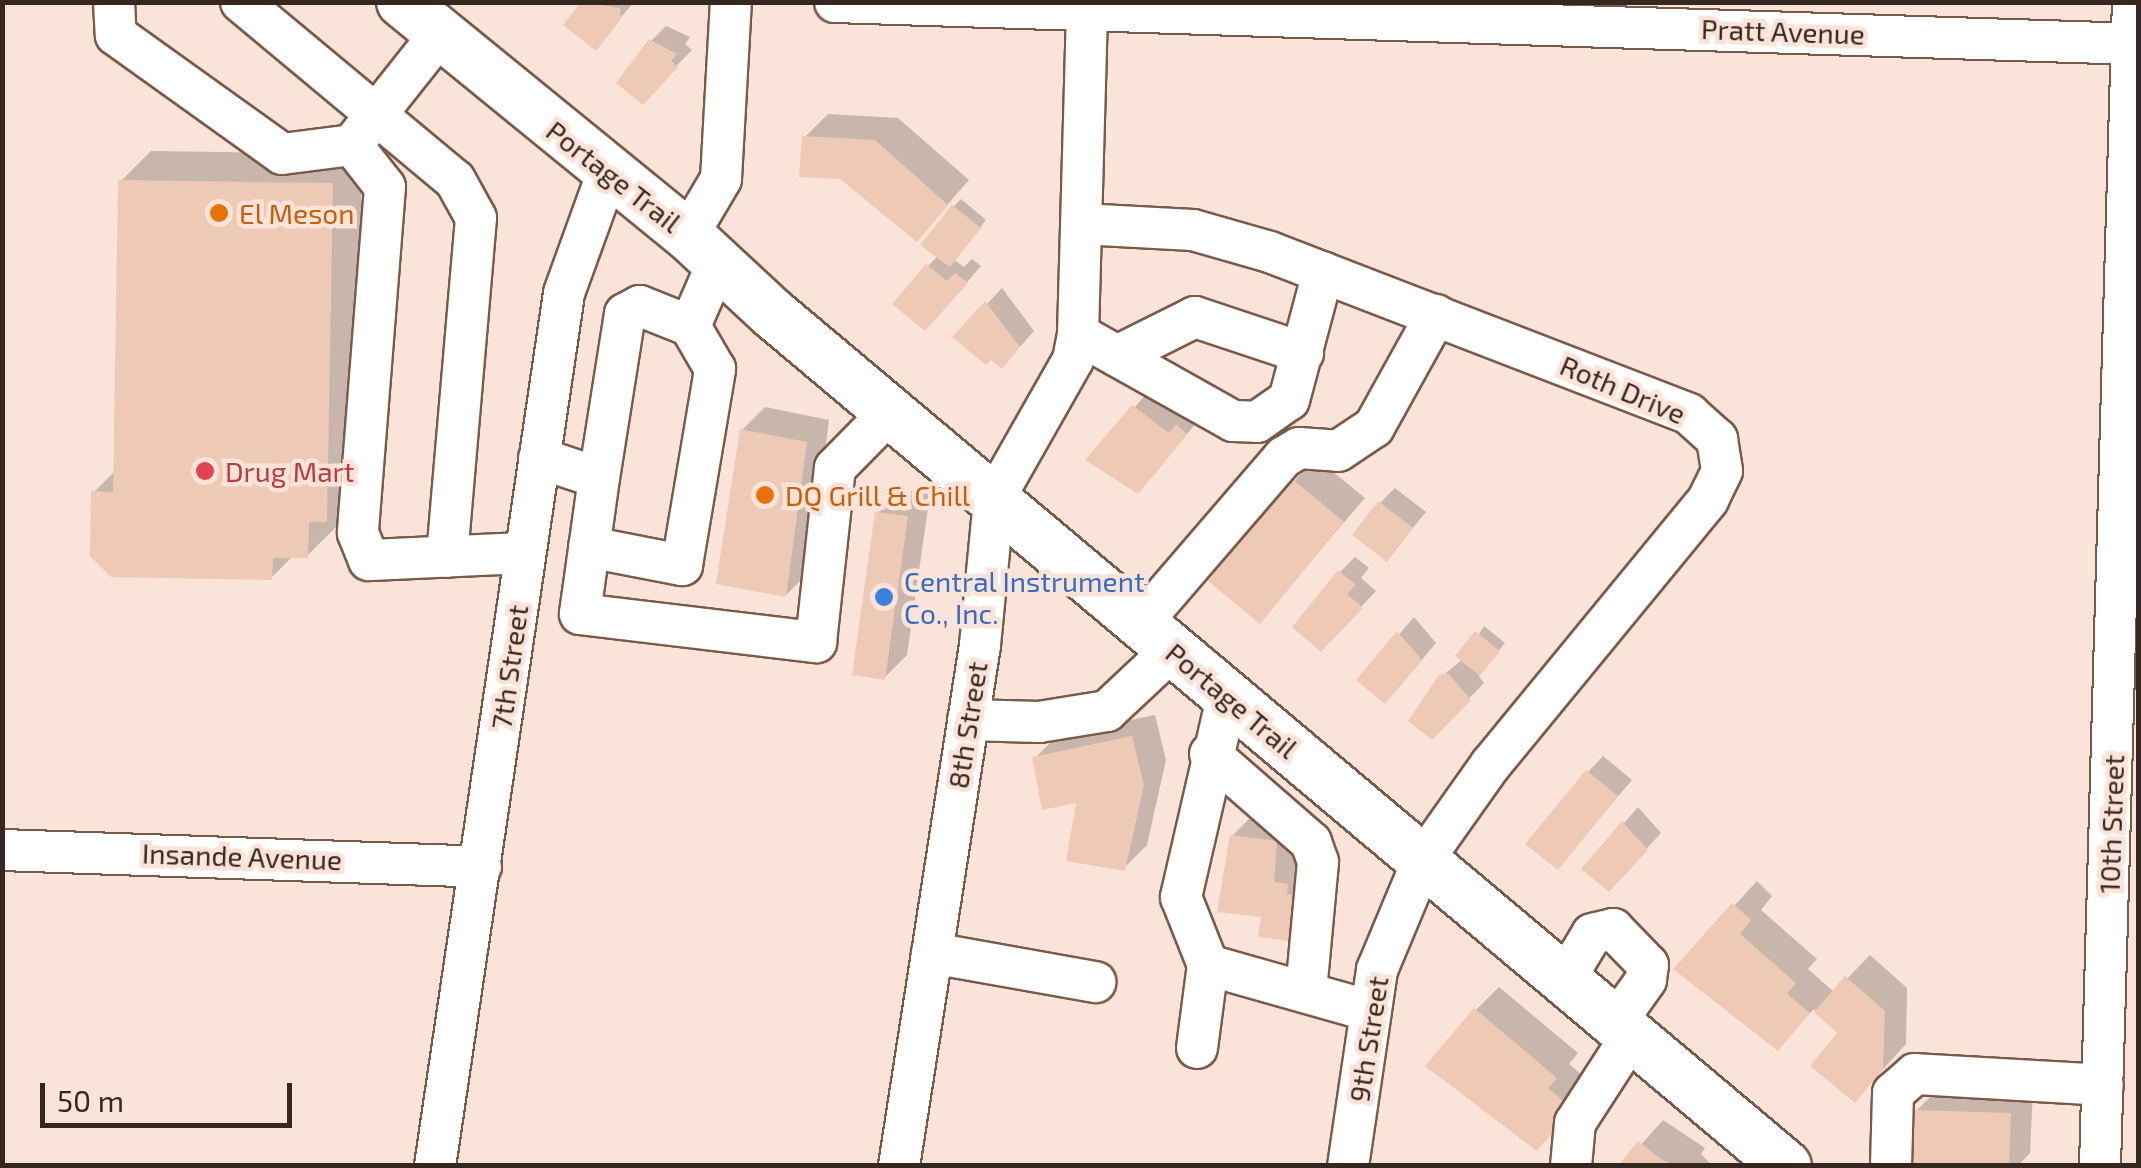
<!DOCTYPE html>
<html>
<head>
<meta charset="utf-8">
<style>
	body { margin:0 }
	#map { position:relative; width:2141px; height:1168px; overflow:hidden; background:#fae3d8; font-family:"Exo 2",sans-serif }
	div>[style] { position:absolute }
	.shadow>* { inset:0; background:#0003 }
	.building>* { inset:0; background:#eecab6 }
	.roads { filter:drop-shadow(2px 0 #7a5a49) drop-shadow(-2px 0 #7a5a49) drop-shadow(0 2px #7a5a49) drop-shadow(0 -2px #7a5a49) }
	.minor>* { height:40px; margin:-20px; padding:0 20px; transform-origin:20px; border-radius:20px; background:#fff }
	.major>* { height:50px; margin:-25px; padding:0 25px; transform-origin:25px; border-radius:25px; background:#fff }
	.dots>* { width:28px; height:28px; translate:-50% -50%; box-sizing:border-box; border:5px solid #fae3d8; border-radius:50% }
	span { translate:-50% -50%; white-space:nowrap; text-align:center; line-height:1.15; -webkit-text-stroke:9px #fae3d8; paint-order:stroke }
	.street-label { font-size:28px; color:#362821 }
	.food-label { font-size:28px; color:#c56008 }
	.left { translate:0 -50%; text-align:left }
	.health-label { font-size:28px; color:#be3a42 }
	.shop-label { font-size:28px; color:#366cbe }
	.frame { position:absolute; inset:0; border:5px solid #362821; pointer-events:none }
	.scale { position:absolute; left:40px; top:1083px; width:252px; height:45px; box-sizing:border-box; border:5px solid #362821; border-top:0; padding-left:12px; font-size:30px; line-height:35px; white-space:nowrap; color:#362821; -webkit-text-stroke:8px #fae3d8; paint-order:stroke }
</style>
</head>
<body>
<div id="map">
	<div class="shadow">
		<i style="clip-path:polygon(585px 2px,634px 2px,595px 48px,567px 25px)"></i>
		<i style="clip-path:polygon(666px 26px,690px 37px,685px 44px,692px 50px,642px 101px,651px 41px)"></i>
		<i style="clip-path:polygon(828px 114px,898px 118px,969px 180px,917px 239px,805px 137px)"></i>
		<i style="clip-path:polygon(151px 151px,362px 154px,356px 490px,338px 508px,337px 526px,307px 556px,293px 556px,271px 578px,94px 492px,116px 470px,121px 181px)"></i>
		<i style="clip-path:polygon(961px 199px,986px 220px,954px 260px,964px 267px,972px 259px,981px 266px,940px 313px,928px 266px,938px 256px,949px 211px)"></i>
		<i style="clip-path:polygon(1002px 288px,1034px 331px,1017px 350px,956px 337px)"></i>
		<i style="clip-path:polygon(1149px 391px,1185px 418px,1193px 411px,1200px 418px,1153px 476px,1089px 459px)"></i>
		<i style="clip-path:polygon(765px 407px,829px 420px,809px 572px,786px 595px,742px 430px)"></i>
		<i style="clip-path:polygon(1316px 458px,1365px 498px,1260px 620px,1294px 481px)"></i>
		<i style="clip-path:polygon(1395px 488px,1426px 512px,1387px 559px,1380px 503px)"></i>
		<i style="clip-path:polygon(901px 490px,930px 494px,907px 655px,884px 678px,878px 513px)"></i>
		<i style="clip-path:polygon(1355px 557px,1369px 568px,1361px 578px,1376px 591px,1321px 649px,1340px 572px)"></i>
		<i style="clip-path:polygon(1414px 617px,1436px 643px,1400px 686px,1360px 680px)"></i>
		<i style="clip-path:polygon(1484px 626px,1505px 643px,1478px 675px,1484px 683px,1431px 737px,1441px 677px,1463px 659px)"></i>
		<i style="clip-path:polygon(1155px 715px,1166px 760px,1147px 845px,1124px 868px,1079px 799px,1035px 758px,1058px 735px)"></i>
		<i style="clip-path:polygon(1603px 756px,1632px 780px,1558px 867px,1588px 772px)"></i>
		<i style="clip-path:polygon(1638px 807px,1661px 833px,1624px 873px,1585px 869px)"></i>
		<i style="clip-path:polygon(1255px 813px,1299px 819px,1296px 860px,1310px 862px,1311px 916px,1288px 939px,1264px 915px,1232px 836px)"></i>
		<i style="clip-path:polygon(1757px 881px,1772px 896px,1761px 910px,1817px 959px,1808px 969px,1834px 992px,1870px 955px,1907px 988px,1906px 1044px,1855px 1100px,1840px 1033px,1814px 1009px,1778px 1048px,1677px 968px)"></i>
		<i style="clip-path:polygon(1499px 987px,1578px 1053px,1569px 1064px,1594px 1085px,1560px 1125px,1476px 1010px)"></i>
		<i style="clip-path:polygon(1939px 1088px,2033px 1090px,2030px 1153px,2018px 1166px,1914px 1166px,1916px 1111px)"></i>
		<i style="clip-path:polygon(1663px 1120px,1705px 1148px,1701px 1154px,1713px 1166px,1622px 1166px)"></i>
	</div>
	<div class="building">
		<i style="clip-path:polygon(581px 2px,620px 8px,621px 19px,596px 51px,563px 25px)"></i>
		<i style="clip-path:polygon(649px 39px,677px 54px,671px 61px,678px 67px,643px 105px,616px 83px)"></i>
		<i style="clip-path:polygon(802px 136px,875px 140px,948px 205px,917px 242px,840px 179px,799px 177px)"></i>
		<i style="clip-path:polygon(118px 180px,333px 183px,327px 522px,309px 522px,308px 558px,273px 558px,272px 580px,111px 577px,90px 556px,91px 491px,113px 492px)"></i>
		<i style="clip-path:polygon(952px 205px,981px 228px,950px 267px,920px 245px)"></i>
		<i style="clip-path:polygon(926px 264px,947px 281px,955px 273px,968px 283px,925px 331px,892px 304px)"></i>
		<i style="clip-path:polygon(985px 301px,1020px 347px,1002px 369px,991px 360px,986px 365px,952px 337px)"></i>
		<i style="clip-path:polygon(1132px 405px,1169px 433px,1176px 424px,1187px 434px,1138px 494px,1085px 460px)"></i>
		<i style="clip-path:polygon(740px 429px,807px 442px,786px 597px,716px 584px)"></i>
		<i style="clip-path:polygon(1292px 479px,1344px 522px,1260px 624px,1208px 581px)"></i>
		<i style="clip-path:polygon(1378px 501px,1413px 528px,1387px 562px,1352px 535px)"></i>
		<i style="clip-path:polygon(875px 512px,908px 516px,885px 680px,852px 675px)"></i>
		<i style="clip-path:polygon(1338px 570px,1356px 585px,1347px 594px,1363px 608px,1321px 652px,1292px 627px)"></i>
		<i style="clip-path:polygon(1397px 631px,1422px 660px,1385px 704px,1356px 680px)"></i>
		<i style="clip-path:polygon(1475px 631px,1500px 651px,1480px 676px,1455px 656px)"></i>
		<i style="clip-path:polygon(1448px 673px,1471px 700px,1432px 740px,1408px 721px,1439px 675px)"></i>
		<i style="clip-path:polygon(1132px 736px,1144px 785px,1125px 871px,1066px 861px,1076px 803px,1042px 810px,1032px 757px)"></i>
		<i style="clip-path:polygon(1586px 770px,1618px 796px,1558px 870px,1525px 844px)"></i>
		<i style="clip-path:polygon(1622px 821px,1648px 850px,1609px 892px,1581px 869px)"></i>
		<i style="clip-path:polygon(1230px 835px,1277px 841px,1274px 882px,1288px 884px,1287px 894px,1296px 895px,1289px 941px,1258px 937px,1261px 917px,1217px 912px)"></i>
		<i style="clip-path:polygon(1732px 903px,1751px 920px,1740px 934px,1796px 983px,1787px 994px,1810px 1013px,1778px 1051px,1673px 969px)"></i>
		<i style="clip-path:polygon(1845px 976px,1885px 1011px,1883px 1069px,1855px 1103px,1810px 1066px,1837px 1033px,1814px 1012px)"></i>
		<i style="clip-path:polygon(1474px 1008px,1557px 1078px,1548px 1088px,1573px 1109px,1537px 1151px,1425px 1066px)"></i>
		<i style="clip-path:polygon(1914px 1110px,2011px 1113px,2009px 1166px,1912px 1166px)"></i>
		<i style="clip-path:polygon(1638px 1141px,1661px 1159px,1676px 1166px,1618px 1166px)"></i>
	</div>
	<div class="roads">
		<div class="minor">
			<i style="left:114px;top:2px;width:33px;rotate:87deg"></i>
			<i style="left:116px;top:35px;width:204px;rotate:35.6deg"></i>
			<i style="left:282px;top:154px;width:71px;rotate:-7.3deg"></i>
			<i style="left:241px;top:2px;width:278px;rotate:39.8deg"></i>
			<i style="left:455px;top:180px;width:43px;rotate:61.1deg"></i>
			<i style="left:476px;top:218px;width:340px;rotate:94.9deg"></i>
			<i style="left:835px;top:2px;width:1298px;rotate:1.85deg"></i>
			<i style="left:440px;top:34px;width:142px;rotate:128.4deg"></i>
			<i style="left:352px;top:145px;width:53px;rotate:51.8deg"></i>
			<i style="left:385px;top:187px;width:347px;rotate:94.5deg"></i>
			<i style="left:358px;top:533px;width:29px;rotate:68deg"></i>
			<i style="left:369px;top:560px;width:156px;rotate:-2.6deg"></i>
			<i style="left:1081px;top:224px;width:112px;rotate:3.1deg"></i>
			<i style="left:1193px;top:230px;width:80px;rotate:15.9deg"></i>
			<i style="left:1270px;top:252px;width:449px;rotate:21.1deg"></i>
			<i style="left:1689px;top:414px;width:38px;rotate:42deg"></i>
			<i style="left:1717px;top:439px;width:32px;rotate:81deg"></i>
			<i style="left:1722px;top:471px;width:32px;rotate:116deg"></i>
			<i style="left:1708px;top:500px;width:342px;rotate:129.4deg"></i>
			<i style="left:1491px;top:764px;width:118px;rotate:125.3deg"></i>
			<i style="left:1423px;top:860px;width:119px;rotate:112.7deg"></i>
			<i style="left:1377px;top:970px;width:198px;rotate:98.4deg"></i>
			<i style="left:688px;top:235px;width:65px;rotate:-59.5deg"></i>
			<i style="left:721px;top:179px;width:177px;rotate:-86.8deg"></i>
			<i style="left:1078px;top:334px;width:178px;rotate:29.3deg"></i>
			<i style="left:1233px;top:421px;width:24px;rotate:2deg"></i>
			<i style="left:1257px;top:422px;width:39px;rotate:-35deg"></i>
			<i style="left:1289px;top:400px;width:132px;rotate:-75.1deg"></i>
			<i style="left:1117px;top:356px;width:87px;rotate:-26.6deg"></i>
			<i style="left:1195px;top:317px;width:114px;rotate:18.4deg"></i>
			<i style="left:539px;top:458px;width:63px;rotate:18.4deg"></i>
			<i style="left:599px;top:478px;width:137px;rotate:98deg"></i>
			<i style="left:580px;top:614px;width:238px;rotate:6.8deg"></i>
			<i style="left:816px;top:642px;width:175px;rotate:-83.8deg"></i>
			<i style="left:835px;top:468px;width:78px;rotate:-45.5deg"></i>
			<i style="left:599px;top:478px;width:166px;rotate:-81deg"></i>
			<i style="left:625px;top:314px;width:17px;rotate:-28deg"></i>
			<i style="left:640px;top:306px;width:54px;rotate:21.8deg"></i>
			<i style="left:690px;top:326px;width:70px;rotate:-66.4deg"></i>
			<i style="left:589px;top:547px;width:95px;rotate:11deg"></i>
			<i style="left:682px;top:565px;width:199px;rotate:-80.4deg"></i>
			<i style="left:715px;top:369px;width:50px;rotate:-120.2deg"></i>
			<i style="left:1141px;top:623px;width:219px;rotate:-49.3deg"></i>
			<i style="left:1284px;top:457px;width:17px;rotate:-31deg"></i>
			<i style="left:1299px;top:448px;width:39px;rotate:4deg"></i>
			<i style="left:1338px;top:451px;width:43px;rotate:-33.7deg"></i>
			<i style="left:1374px;top:427px;width:128px;rotate:-61deg"></i>
			<i style="left:968px;top:720px;width:71px;rotate:1.6deg"></i>
			<i style="left:1039px;top:722px;width:69px;rotate:-9.2deg"></i>
			<i style="left:1107px;top:711px;width:89px;rotate:-43.2deg"></i>
			<i style="left:1210px;top:754px;width:134px;rotate:41.1deg"></i>
			<i style="left:1311px;top:842px;width:21px;rotate:71deg"></i>
			<i style="left:1318px;top:862px;width:131px;rotate:95.3deg"></i>
			<i style="left:2px;top:850px;width:479px;rotate:2deg"></i>
			<i style="left:932px;top:953px;width:166px;rotate:10.1deg"></i>
			<i style="left:1208px;top:965px;width:169px;rotate:15.8deg"></i>
			<i style="left:1565px;top:979px;width:52px;rotate:-59deg"></i>
			<i style="left:1592px;top:934px;width:22px;rotate:-13deg"></i>
			<i style="left:1613px;top:929px;width:50px;rotate:45.8deg"></i>
			<i style="left:1648px;top:965px;width:15px;rotate:98deg"></i>
			<i style="left:1646px;top:980px;width:52px;rotate:125.5deg"></i>
			<i style="left:1197px;top:1048px;width:84px;rotate:-82.5deg"></i>
			<i style="left:1208px;top:965px;width:73px;rotate:-111.7deg"></i>
			<i style="left:1181px;top:897px;width:205px;rotate:-77deg"></i>
			<i style="left:435px;top:1166px;width:882px;rotate:-81.59deg"></i>
			<i style="left:564px;top:293px;width:127px;rotate:-70.1deg"></i>
			<i style="left:899px;top:1166px;width:527px;rotate:-81.16deg"></i>
			<i style="left:980px;top:645px;width:147px;rotate:-84.5deg"></i>
			<i style="left:994px;top:499px;width:160px;rotate:-60.4deg"></i>
			<i style="left:1073px;top:360px;width:26px;rotate:-79deg"></i>
			<i style="left:1078px;top:334px;width:332px;rotate:-88.4deg"></i>
			<i style="left:1571px;top:1166px;width:43px;rotate:-84.7deg"></i>
			<i style="left:1575px;top:1123px;width:105px;rotate:-57.1deg"></i>
			<i style="left:1891px;top:1166px;width:73px;rotate:-88.4deg"></i>
			<i style="left:1893px;top:1093px;width:29px;rotate:-41deg"></i>
			<i style="left:1915px;top:1074px;width:188px;rotate:3.3deg"></i>
			<i style="left:2100px;top:1166px;width:1164px;rotate:-88.38deg"></i>
		</div>
		<div class="major">
			<i style="left:402px;top:2px;width:369px;rotate:39.2deg"></i>
			<i style="left:688px;top:235px;width:115px;rotate:42.9deg"></i>
			<i style="left:772px;top:313px;width:1325px;rotate:40.07deg"></i>
		</div>
	</div>
	<div class="dots">
		<i style="left:219px;top:213px;background:#e8710a"></i>
		<i style="left:205px;top:471px;background:#e0444e"></i>
		<i style="left:765px;top:495px;background:#e8710a"></i>
		<i style="left:884px;top:597px;background:#3f7fe0"></i>
	</div>
	<div class="street-label">
		<span style="left:1783px;top:31px;rotate:2deg">Pratt Avenue</span>
		<span style="left:614px;top:176px;rotate:38deg">Portage Trail</span>
		<span style="left:1623px;top:389px;rotate:23deg">Roth Drive</span>
		<span style="left:509px;top:667px;rotate:-82deg">7th Street</span>
		<span style="left:1232px;top:700px;rotate:40deg">Portage Trail</span>
		<span style="left:967px;top:725px;rotate:-81deg">8th Street</span>
		<span style="left:2111px;top:824px;rotate:-88deg">10th Street</span>
		<span style="left:242px;top:856px;rotate:2deg">Insande Avenue</span>
		<span style="left:1368px;top:1039px;rotate:-81deg">9th Street</span>
	</div>
	<div class="food-label">
		<span class="left" style="left:239px;top:213px">El Meson</span>
		<span class="left" style="left:785px;top:495px">DQ Grill &amp; Chill</span>
	</div>
	<div class="health-label">
		<span class="left" style="left:225px;top:471px">Drug Mart</span>
	</div>
	<div class="shop-label">
		<span class="left" style="left:904px;top:597px">Central Instrument<br>Co., Inc.</span>
	</div>
	<div class="frame"></div>
	<div class="scale">50 m</div>
</div>
</body>
</html>
